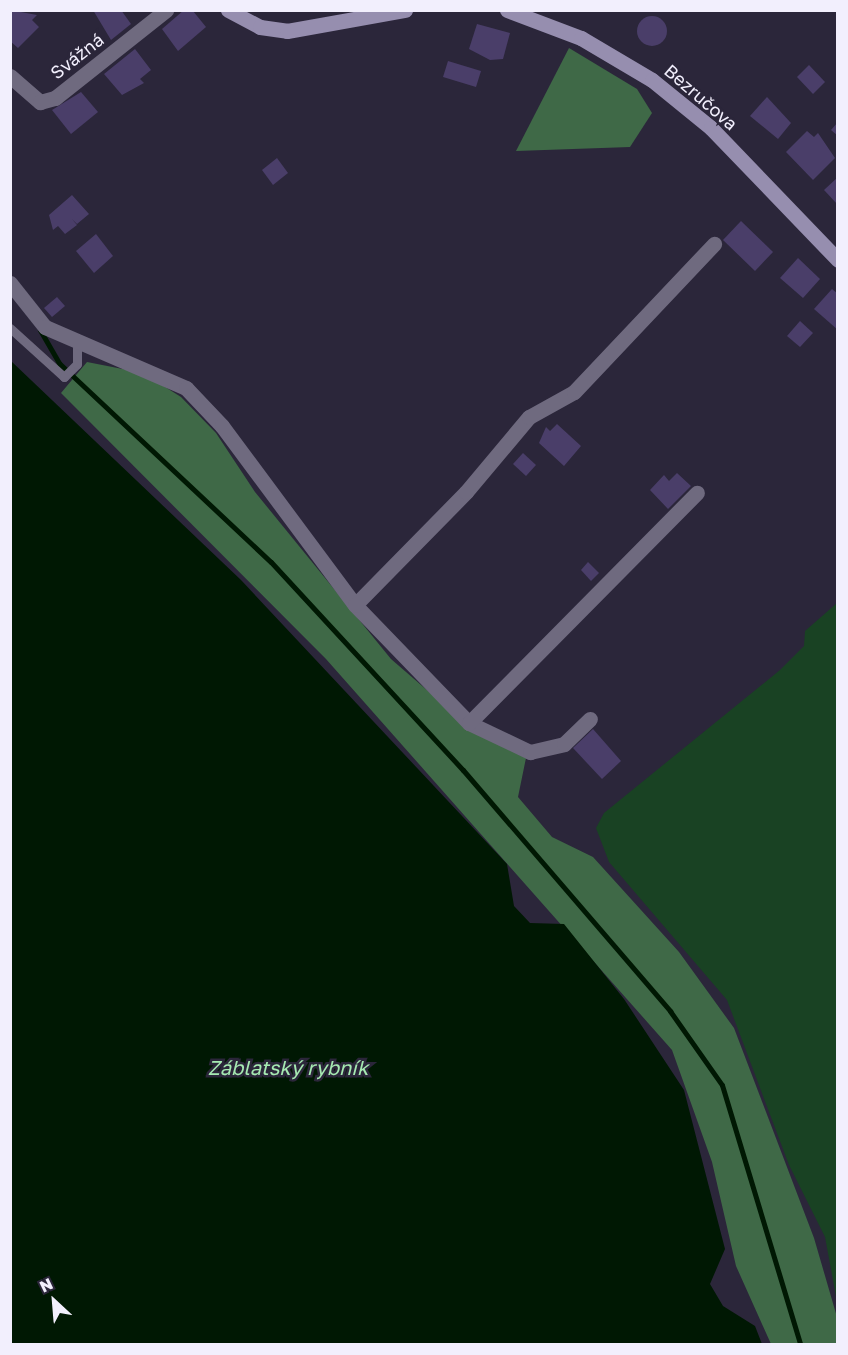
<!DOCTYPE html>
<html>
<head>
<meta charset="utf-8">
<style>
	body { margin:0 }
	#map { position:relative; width:848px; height:1355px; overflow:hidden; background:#2b263a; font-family:"Golos Text",sans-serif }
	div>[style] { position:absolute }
	.green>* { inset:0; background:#194223 }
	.forest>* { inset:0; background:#3f6947 }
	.water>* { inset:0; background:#001803 }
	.stream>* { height:5px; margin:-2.5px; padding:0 2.5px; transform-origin:2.5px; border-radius:2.5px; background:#001803 }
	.building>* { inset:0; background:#4a3e69 }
	.round { border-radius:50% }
	.service>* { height:9px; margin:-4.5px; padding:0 4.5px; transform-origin:4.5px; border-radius:4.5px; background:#6f6a7f }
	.minor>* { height:15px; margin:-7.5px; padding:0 7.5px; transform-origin:7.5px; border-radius:7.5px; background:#6f6a7f }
	.secondary>* { height:15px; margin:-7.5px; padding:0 7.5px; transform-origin:7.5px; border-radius:7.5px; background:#968eaf }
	span { translate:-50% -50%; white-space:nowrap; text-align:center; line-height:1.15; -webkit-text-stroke:5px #2b263a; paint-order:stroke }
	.street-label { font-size:18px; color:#f2effd }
	.water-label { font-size:20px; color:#a6eab2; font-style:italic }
	.frame { position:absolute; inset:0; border:12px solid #f2effd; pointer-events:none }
	.north { position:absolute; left:24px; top:1271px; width:60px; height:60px; -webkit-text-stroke:4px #2b263a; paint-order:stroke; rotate:334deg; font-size:16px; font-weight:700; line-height:24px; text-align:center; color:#f2effd }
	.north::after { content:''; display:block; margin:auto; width:21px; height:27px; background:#f2effd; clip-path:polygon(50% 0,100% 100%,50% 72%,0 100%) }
</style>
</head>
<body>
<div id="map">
	<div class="green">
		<i style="clip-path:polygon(837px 603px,837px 1302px,825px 1237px,789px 1165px,727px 1000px,609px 862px,596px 828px,604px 813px,780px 670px,804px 646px,805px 631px)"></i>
	</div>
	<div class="forest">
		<i style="clip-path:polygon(569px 48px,637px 89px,652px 113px,630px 147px,516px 151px)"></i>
		<i style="clip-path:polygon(87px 362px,143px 373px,181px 397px,216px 433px,255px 492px,391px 659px,473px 730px,526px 758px,518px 797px,552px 837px,593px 857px,679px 952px,734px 1028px,814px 1238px,837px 1317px,837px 1344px,771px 1344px,736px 1266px,712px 1162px,672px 1050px,326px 659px,61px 393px)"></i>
	</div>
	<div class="water">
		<i style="clip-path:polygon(11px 361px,241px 580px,507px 864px,514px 906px,530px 923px,564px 924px,624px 999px,684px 1090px,725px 1249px,710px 1284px,723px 1306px,755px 1326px,762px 1344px,11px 1344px)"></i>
	</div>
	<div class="stream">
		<i style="left:40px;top:330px;width:39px;rotate:60deg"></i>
		<i style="left:60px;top:364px;width:289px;rotate:43.2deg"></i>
		<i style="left:271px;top:562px;width:283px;rotate:47.3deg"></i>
		<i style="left:463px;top:770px;width:318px;rotate:49.3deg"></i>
		<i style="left:670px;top:1011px;width:90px;rotate:54.9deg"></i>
		<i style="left:722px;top:1085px;width:270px;rotate:73.2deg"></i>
	</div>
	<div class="building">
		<i style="clip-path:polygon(10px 10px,37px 15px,32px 20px,39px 27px,18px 48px,10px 41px)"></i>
		<i style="clip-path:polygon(93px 10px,121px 10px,131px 24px,111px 40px)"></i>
		<i style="clip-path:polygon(184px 10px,193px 11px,206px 27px,178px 51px,162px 29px)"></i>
		<i class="round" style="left:637px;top:16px;width:30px;height:30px"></i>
		<i style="clip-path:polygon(477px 24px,510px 33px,503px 59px,490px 60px,469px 49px)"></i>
		<i style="clip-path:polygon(135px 49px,151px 70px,140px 79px,144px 83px,122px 95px,104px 74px)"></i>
		<i style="clip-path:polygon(448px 61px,481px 71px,476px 87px,443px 77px)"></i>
		<i style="clip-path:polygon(809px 65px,825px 82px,813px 94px,797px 77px)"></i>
		<i style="clip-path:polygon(81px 92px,98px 112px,71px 134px,52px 110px)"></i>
		<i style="clip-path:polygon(767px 97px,791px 123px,778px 139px,750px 116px)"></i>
		<i style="clip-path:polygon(838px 122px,838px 136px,831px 130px)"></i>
		<i style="clip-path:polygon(807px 131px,814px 137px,818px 133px,835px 158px,813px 180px,786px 152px)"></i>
		<i style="clip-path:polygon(277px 158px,288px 173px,273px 185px,262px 170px)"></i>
		<i style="clip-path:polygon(838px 177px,838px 205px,824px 190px)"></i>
		<i style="clip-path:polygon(72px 195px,89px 214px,77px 224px,72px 219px,77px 225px,65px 234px,58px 226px,53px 230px,49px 215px)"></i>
		<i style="clip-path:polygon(741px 221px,773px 252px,755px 271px,723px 240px)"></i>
		<i style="clip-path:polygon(96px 234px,113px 256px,94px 273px,76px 251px)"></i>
		<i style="clip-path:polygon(798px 258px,820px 279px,803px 298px,780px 278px)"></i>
		<i style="clip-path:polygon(832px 289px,838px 294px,838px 330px,814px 309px)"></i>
		<i style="clip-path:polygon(57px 297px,65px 306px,52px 317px,44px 308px)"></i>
		<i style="clip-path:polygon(800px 321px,813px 333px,800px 347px,787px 336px)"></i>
		<i style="clip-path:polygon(557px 424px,581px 446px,564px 466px,539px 443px,546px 427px,550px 431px)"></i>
		<i style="clip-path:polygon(523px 453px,536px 465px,526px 476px,513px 464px)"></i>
		<i style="clip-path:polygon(677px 473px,691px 486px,668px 509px,650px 490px,664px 475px,669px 481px)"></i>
		<i style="clip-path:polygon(588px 562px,599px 573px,591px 581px,581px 570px)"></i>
		<i style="clip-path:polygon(593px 729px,621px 761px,602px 779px,573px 748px)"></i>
	</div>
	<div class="service">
		<i style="left:10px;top:328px;width:73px;rotate:42.2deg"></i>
		<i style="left:64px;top:377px;width:18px;rotate:-45deg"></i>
		<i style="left:77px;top:364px;width:19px;rotate:-90deg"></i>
	</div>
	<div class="minor">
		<i style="left:10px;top:76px;width:40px;rotate:41deg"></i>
		<i style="left:40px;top:102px;width:16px;rotate:-15deg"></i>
		<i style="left:55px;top:98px;width:142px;rotate:-38.4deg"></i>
		<i style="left:10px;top:283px;width:56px;rotate:51.5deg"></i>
		<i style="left:45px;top:327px;width:154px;rotate:23.4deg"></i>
		<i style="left:186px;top:388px;width:52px;rotate:46.5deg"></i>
		<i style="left:222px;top:426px;width:223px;rotate:53.4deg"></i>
		<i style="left:355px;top:605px;width:164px;rotate:46deg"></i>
		<i style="left:469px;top:723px;width:68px;rotate:25.4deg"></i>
		<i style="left:530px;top:752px;width:35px;rotate:-13deg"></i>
		<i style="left:564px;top:744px;width:36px;rotate:-44deg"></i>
		<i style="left:355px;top:605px;width:158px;rotate:-45.5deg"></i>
		<i style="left:466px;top:492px;width:98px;rotate:-50deg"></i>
		<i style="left:529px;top:417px;width:51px;rotate:-29.1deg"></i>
		<i style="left:574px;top:392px;width:204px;rotate:-46.6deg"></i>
		<i style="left:469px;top:723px;width:324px;rotate:-45.3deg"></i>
	</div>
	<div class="secondary">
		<i style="left:228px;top:10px;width:36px;rotate:28deg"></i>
		<i style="left:260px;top:27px;width:27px;rotate:8deg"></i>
		<i style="left:287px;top:31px;width:120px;rotate:-10.1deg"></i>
		<i style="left:507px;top:10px;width:79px;rotate:20.7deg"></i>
		<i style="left:581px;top:38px;width:82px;rotate:30.6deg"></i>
		<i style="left:652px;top:80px;width:76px;rotate:39.1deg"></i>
		<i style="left:711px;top:128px;width:183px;rotate:46.1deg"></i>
	</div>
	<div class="street-label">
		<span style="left:77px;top:56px;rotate:-38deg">Svážná</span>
		<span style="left:701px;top:97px;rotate:41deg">Bezručova</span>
	</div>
	<div class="water-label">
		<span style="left:288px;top:1067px">Záblatský rybník</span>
	</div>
	<div class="frame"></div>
	<div class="north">N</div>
</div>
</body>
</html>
